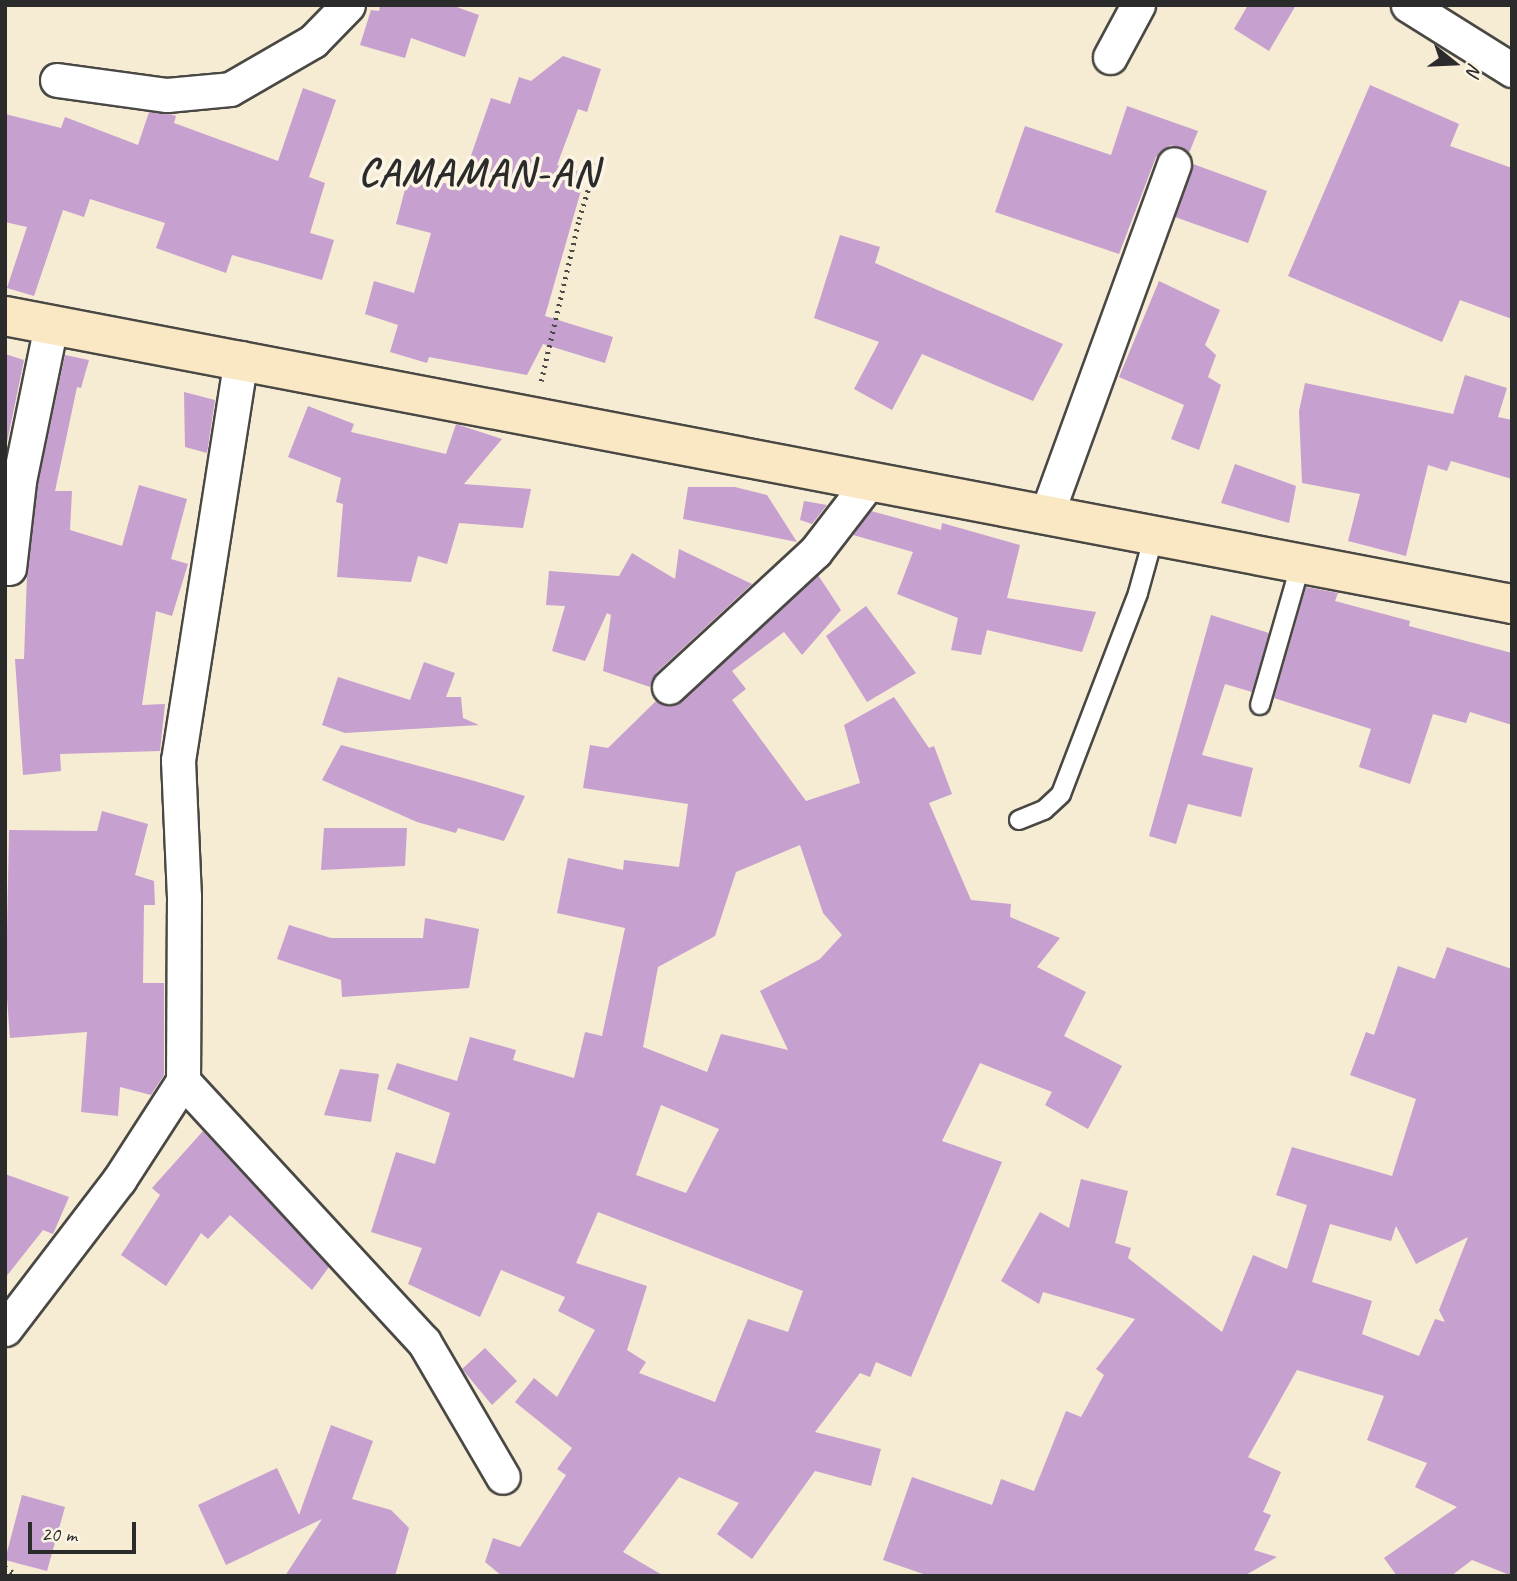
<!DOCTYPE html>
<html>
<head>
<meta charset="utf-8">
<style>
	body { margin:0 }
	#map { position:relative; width:1517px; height:1581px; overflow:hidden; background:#f6ebd3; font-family:Caveat,sans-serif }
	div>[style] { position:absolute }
	.building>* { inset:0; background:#c6a0cf }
	.path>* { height:4.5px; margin-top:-2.25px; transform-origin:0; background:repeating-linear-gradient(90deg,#494844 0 2px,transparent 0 7px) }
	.roads { filter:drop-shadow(2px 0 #494844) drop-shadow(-2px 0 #494844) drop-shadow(0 2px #494844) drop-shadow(0 -2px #494844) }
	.service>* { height:18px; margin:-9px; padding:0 9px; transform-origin:9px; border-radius:9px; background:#fff }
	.minor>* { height:33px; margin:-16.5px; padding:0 16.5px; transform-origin:16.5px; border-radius:16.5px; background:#fff }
	.secondary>* { height:38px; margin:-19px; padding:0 19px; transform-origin:19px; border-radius:19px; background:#fae7c3 }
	span { translate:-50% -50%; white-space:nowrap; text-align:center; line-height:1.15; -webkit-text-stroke:7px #fcf5e5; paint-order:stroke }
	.district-label { font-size:40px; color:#2b2b2b; font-weight:700; letter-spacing:2px }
	.frame { position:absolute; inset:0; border:7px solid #2b2b2b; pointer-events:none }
	.north { position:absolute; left:1419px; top:28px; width:70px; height:70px; -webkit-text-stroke:5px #fcf5e5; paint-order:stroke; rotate:108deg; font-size:19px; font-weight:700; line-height:28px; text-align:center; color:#2b2b2b }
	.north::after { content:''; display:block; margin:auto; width:24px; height:32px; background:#2b2b2b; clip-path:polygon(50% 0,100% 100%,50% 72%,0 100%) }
	.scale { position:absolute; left:28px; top:1522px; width:108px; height:32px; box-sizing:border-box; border:4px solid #2b2b2b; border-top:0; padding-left:9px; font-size:21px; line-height:24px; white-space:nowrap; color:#2b2b2b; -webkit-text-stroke:5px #fcf5e5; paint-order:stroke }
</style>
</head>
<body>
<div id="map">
	<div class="building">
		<i style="clip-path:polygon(380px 5px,451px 5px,479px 15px,465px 57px,411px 38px,405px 58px,360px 45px,371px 10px,379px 11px)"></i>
		<i style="clip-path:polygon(1248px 5px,1296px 5px,1269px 51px,1234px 29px)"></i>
		<i style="clip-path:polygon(563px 56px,601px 69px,587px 112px,578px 109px,557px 165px,586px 173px,545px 316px,613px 337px,605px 363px,543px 344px,527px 375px,429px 357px,427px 363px,390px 352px,398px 325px,365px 314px,374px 281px,414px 293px,431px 233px,396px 224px,409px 174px,460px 187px,491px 98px,510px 104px,519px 77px,531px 81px)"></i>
		<i style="clip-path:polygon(1370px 85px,1459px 124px,1450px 146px,1512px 168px,1512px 319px,1460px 300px,1442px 342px,1288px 276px)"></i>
		<i style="clip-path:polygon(303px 88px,336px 100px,309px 177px,325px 183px,310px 233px,334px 240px,322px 280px,232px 255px,226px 273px,156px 248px,165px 223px,90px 199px,84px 217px,63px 210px,34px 296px,7px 288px,27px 227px,5px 222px,5px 114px,61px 128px,65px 117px,138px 145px,149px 112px,170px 114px,176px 116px,174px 123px,278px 161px)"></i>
		<i style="clip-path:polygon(1127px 106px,1198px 131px,1189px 153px,1171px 145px,1156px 157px,1119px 254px,995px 212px,1025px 126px,1111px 155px)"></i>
		<i style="clip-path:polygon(1193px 164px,1267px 191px,1248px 243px,1175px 217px)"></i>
		<i style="clip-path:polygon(840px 235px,880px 247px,875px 263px,1063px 344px,1033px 401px,922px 354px,892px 410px,854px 389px,879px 342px,814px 318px)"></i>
		<i style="clip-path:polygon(1159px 281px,1220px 310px,1205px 345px,1216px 355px,1208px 377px,1221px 385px,1199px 450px,1171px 439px,1184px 405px,1119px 377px)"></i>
		<i style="clip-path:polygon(5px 354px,24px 360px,5px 452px)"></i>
		<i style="clip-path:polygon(65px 355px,89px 360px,81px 388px,77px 387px,55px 491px,72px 491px,70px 530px,122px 546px,139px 485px,187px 499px,171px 559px,188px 564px,172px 616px,156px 611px,142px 705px,165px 704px,160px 751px,60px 754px,61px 771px,23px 775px,15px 659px,24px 659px,27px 574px,38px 484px)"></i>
		<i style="clip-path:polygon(1465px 375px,1507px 388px,1498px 417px,1512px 420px,1512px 479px,1451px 461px,1447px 471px,1428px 465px,1406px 556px,1348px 541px,1360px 494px,1302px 483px,1299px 411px,1305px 383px,1453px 414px)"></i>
		<i style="clip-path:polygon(184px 392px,215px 400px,207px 453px,185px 447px)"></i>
		<i style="clip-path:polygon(308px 406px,354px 424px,351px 432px,446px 454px,456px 424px,502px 439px,464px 484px,531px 489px,523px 528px,459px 523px,447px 564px,418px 556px,411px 582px,337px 577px,343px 504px,336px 502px,341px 478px,288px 457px)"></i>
		<i style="clip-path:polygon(1235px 464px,1296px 486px,1289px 523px,1221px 503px)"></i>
		<i style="clip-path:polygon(688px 487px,735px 487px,767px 495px,797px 542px,683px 519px)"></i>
		<i style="clip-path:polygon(804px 501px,827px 505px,812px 524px,800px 520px)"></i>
		<i style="clip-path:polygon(871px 511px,941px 530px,942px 523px,1020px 545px,1007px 598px,1096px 612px,1082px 652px,987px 630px,981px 655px,951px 650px,958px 618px,897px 594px,913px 552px,853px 535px)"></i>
		<i style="clip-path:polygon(679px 549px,752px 584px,656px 673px,650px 687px,603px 671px,611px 615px,607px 613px,585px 661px,552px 651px,565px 606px,546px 605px,549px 571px,619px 576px,632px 553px,675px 579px)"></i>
		<i style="clip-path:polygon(evenodd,818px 575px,841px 610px,802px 655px,784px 632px,732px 671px,746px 689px,732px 700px,806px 801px,860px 783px,844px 725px,894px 697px,929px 748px,934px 746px,952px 794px,929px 803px,971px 900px,1011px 904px,1010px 917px,1060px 938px,1037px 967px,1086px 992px,1064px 1036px,1122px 1066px,1088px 1129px,1045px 1105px,1052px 1092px,980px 1063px,942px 1141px,1002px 1162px,911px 1377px,876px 1362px,870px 1377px,860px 1373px,815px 1432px,881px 1449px,871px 1486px,815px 1471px,752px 1559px,717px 1534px,739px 1503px,679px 1477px,623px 1552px,664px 1576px,502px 1576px,485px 1562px,493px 1538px,520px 1547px,566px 1475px,557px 1469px,572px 1448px,515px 1402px,534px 1378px,557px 1397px,595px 1330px,558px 1311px,565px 1297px,501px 1270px,480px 1317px,408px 1284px,422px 1248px,371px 1232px,396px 1152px,435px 1164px,450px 1113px,387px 1089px,397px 1063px,457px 1081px,470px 1037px,516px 1050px,513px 1060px,574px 1078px,585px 1032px,602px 1036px,625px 928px,557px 913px,568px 858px,623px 870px,624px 860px,679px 867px,688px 804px,583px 788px,590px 745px,608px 748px,656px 701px,673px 706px,682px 701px,818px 575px,800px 845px,823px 913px,842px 935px,820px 959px,760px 991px,788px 1050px,721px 1034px,707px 1072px,643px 1047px,658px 967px,715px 936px,736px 872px,800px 845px,818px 575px,661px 1105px,719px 1129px,686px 1193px,636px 1175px,661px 1105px,818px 575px,598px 1212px,803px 1291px,788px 1332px,748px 1319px,715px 1402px,639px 1373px,646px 1362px,627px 1350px,647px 1286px,576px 1263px,598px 1212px)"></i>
		<i style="clip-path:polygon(1306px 587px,1338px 593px,1335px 601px,1410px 621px,1409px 626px,1512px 653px,1512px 725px,1470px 712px,1466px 723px,1433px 714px,1410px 784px,1359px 767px,1371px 729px,1274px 698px)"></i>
		<i style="clip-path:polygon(866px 606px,916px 673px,867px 702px,826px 636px)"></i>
		<i style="clip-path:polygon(1211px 615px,1269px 633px,1252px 692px,1225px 684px,1202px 755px,1253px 768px,1241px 817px,1188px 804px,1176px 844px,1149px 836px)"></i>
		<i style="clip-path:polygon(424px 662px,455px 673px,446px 697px,461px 697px,463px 718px,479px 725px,345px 733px,322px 725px,338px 677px,410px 700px)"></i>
		<i style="clip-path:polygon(341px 745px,471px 780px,525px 796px,504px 841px,458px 828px,456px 833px,417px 822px,322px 780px)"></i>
		<i style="clip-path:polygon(102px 811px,148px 824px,135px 875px,154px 881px,155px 905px,144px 905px,143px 983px,164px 983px,164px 1075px,151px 1095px,120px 1087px,118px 1116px,81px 1112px,87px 1032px,10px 1038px,6px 985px,9px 830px,97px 831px)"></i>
		<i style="clip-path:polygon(324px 828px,407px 828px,405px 866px,321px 870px)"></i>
		<i style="clip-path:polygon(425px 918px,479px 929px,469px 988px,342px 997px,341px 980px,277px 959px,289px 925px,331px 938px,423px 938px)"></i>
		<i style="clip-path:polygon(evenodd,1447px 947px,1512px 969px,1512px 1576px,1472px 1560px,1451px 1576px,1397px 1576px,1384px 1558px,1457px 1507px,1415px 1487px,1427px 1463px,1367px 1440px,1384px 1396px,1297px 1370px,1248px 1457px,1281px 1472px,1263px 1512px,1271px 1515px,1254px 1550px,1277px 1557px,1244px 1576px,929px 1576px,883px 1560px,912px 1477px,992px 1505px,1001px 1479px,1034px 1491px,1066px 1411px,1081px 1417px,1104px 1375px,1096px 1369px,1135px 1319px,1043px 1292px,1039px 1304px,1001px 1281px,1040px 1212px,1069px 1228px,1081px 1179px,1128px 1191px,1115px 1243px,1131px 1248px,1128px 1258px,1222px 1332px,1253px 1255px,1287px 1269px,1307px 1205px,1276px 1195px,1292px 1147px,1392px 1176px,1416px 1099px,1350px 1075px,1366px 1032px,1374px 1035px,1398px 966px,1435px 979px,1447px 947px,1330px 1224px,1391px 1241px,1396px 1226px,1416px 1264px,1468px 1237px,1439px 1310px,1445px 1322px,1435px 1319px,1419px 1356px,1362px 1334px,1372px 1301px,1312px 1282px,1330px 1224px)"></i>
		<i style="clip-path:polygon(340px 1069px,379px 1074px,371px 1122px,324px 1115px)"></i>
		<i style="clip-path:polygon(203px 1131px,329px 1267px,312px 1290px,230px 1215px,208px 1239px,201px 1233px,166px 1286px,121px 1255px,160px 1195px,152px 1188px)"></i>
		<i style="clip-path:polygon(5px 1174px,69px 1197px,53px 1234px,43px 1230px,5px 1278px)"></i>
		<i style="clip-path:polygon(485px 1348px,517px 1381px,492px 1405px,462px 1369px)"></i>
		<i style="clip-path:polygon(331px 1425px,373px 1441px,352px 1499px,391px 1510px,409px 1528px,395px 1576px,285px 1576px,322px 1519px,226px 1565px,198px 1505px,277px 1468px,299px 1515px)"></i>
		<i style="clip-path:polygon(22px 1495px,65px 1507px,47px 1571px,5px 1560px)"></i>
	</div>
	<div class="path">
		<i style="left:541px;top:381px;width:166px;rotate:-76.8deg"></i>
		<i style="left:579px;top:219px;width:68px;rotate:-72.9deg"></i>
		<i style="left:5px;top:1567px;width:16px;rotate:35deg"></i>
	</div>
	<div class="roads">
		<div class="service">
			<i style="left:1260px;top:705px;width:145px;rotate:-73.9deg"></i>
			<i style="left:1019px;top:820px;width:27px;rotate:-22deg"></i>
			<i style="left:1044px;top:810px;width:23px;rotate:-43deg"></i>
			<i style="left:1061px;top:794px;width:215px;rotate:-69deg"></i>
			<i style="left:1138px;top:593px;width:56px;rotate:-74.5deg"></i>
		</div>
		<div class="minor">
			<i style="left:1408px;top:5px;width:123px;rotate:32deg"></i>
			<i style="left:1110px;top:57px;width:59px;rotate:-61.7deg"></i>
			<i style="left:57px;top:80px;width:111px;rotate:7.8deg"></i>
			<i style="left:167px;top:95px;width:63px;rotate:-5.4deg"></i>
			<i style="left:230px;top:89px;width:96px;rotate:-30deg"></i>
			<i style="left:313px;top:41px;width:50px;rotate:-45.8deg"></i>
			<i style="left:241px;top:358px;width:407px;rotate:98.9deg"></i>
			<i style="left:178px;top:760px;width:136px;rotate:87.5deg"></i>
			<i style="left:184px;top:896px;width:185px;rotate:90.3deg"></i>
			<i style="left:183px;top:1081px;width:355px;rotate:47.3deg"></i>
			<i style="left:424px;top:1342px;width:156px;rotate:59.7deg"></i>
			<i style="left:1047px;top:513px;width:371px;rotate:-70deg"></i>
			<i style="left:9px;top:568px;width:88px;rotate:-83.4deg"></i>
			<i style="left:19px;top:481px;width:159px;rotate:-78.4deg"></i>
			<i style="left:669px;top:687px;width:199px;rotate:-42.8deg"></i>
			<i style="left:815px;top:552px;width:88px;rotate:-52.4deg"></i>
			<i style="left:5px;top:1329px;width:188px;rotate:-52.6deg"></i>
			<i style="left:119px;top:1180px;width:118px;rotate:-57.1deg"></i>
		</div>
		<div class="secondary">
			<i style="left:5px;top:316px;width:1534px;rotate:10.82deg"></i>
		</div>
	</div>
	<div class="district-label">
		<span style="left:479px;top:172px">CAMAMAN-AN</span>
	</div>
	<div class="frame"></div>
	<div class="north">N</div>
	<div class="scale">20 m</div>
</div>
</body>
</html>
